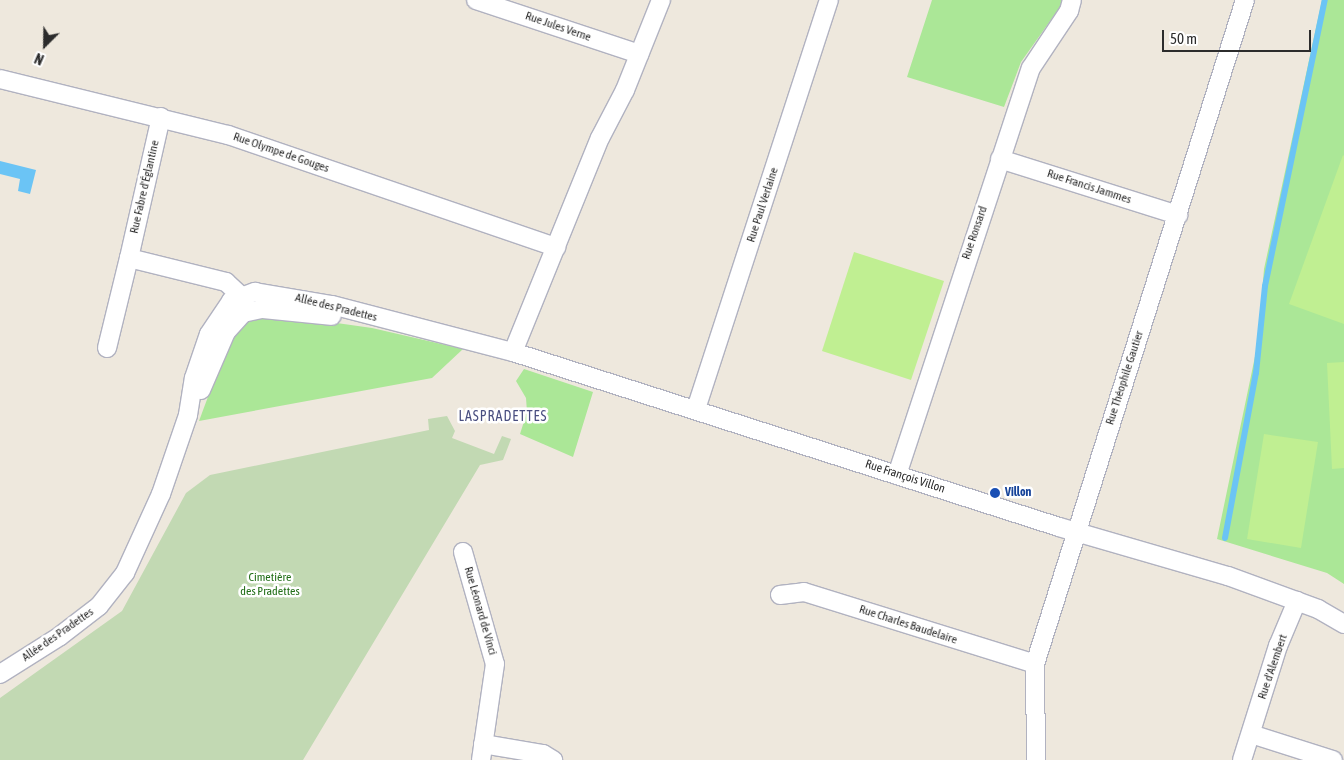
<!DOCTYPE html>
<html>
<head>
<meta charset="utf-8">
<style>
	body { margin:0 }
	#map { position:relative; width:1344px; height:760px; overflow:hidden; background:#eee8dd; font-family:"Asap Condensed",sans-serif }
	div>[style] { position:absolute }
	.green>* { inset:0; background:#abe797 }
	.cemetery>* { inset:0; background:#c2d9b3 }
	.pitch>* { inset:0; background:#c0ef92 }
	.water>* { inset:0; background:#6bc4f5 }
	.stream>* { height:6px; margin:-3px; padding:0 3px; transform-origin:3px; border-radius:3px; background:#6bc4f5 }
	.roads { filter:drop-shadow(1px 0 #b1b2c0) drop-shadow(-1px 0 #b1b2c0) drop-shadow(0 1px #b1b2c0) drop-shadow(0 -1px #b1b2c0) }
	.minor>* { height:18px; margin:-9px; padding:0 9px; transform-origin:9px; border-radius:9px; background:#fff }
	.dots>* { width:14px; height:14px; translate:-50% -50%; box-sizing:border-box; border:2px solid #fff; border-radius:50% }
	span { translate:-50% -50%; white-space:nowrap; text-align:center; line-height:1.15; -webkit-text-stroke:5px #fff; paint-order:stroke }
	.street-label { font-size:12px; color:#2c2c2c }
	.transit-label { font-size:12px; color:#164399; font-weight:700 }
	.left { translate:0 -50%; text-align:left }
	.park-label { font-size:12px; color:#216e17 }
	.neighbourhood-label { font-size:14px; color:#494e7f; letter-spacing:1px }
	.north { position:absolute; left:20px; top:20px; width:50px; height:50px; -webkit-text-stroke:4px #fff; paint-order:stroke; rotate:203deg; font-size:14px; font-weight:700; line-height:20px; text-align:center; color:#2c2c2c }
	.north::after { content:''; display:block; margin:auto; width:18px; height:22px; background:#2c2c2c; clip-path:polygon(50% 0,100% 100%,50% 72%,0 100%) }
	.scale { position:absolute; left:1162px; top:30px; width:149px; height:22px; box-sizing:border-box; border:2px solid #2c2c2c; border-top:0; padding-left:6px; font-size:15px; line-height:18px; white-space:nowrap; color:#2c2c2c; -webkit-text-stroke:4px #fff; paint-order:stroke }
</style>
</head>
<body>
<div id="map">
	<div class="green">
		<i style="clip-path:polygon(932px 0,1065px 0,1021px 62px,1004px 107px,907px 77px)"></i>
		<i style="clip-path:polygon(1322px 0,1344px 0,1344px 584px,1327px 573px,1217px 539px,1258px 342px,1264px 269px)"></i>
		<i style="clip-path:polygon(266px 313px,372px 328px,463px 349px,432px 378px,199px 421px,232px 332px,247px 318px)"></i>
		<i style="clip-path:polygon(524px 369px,593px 392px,573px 457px,520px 434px,527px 412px,526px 398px,516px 381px)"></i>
	</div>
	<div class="cemetery">
		<i style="clip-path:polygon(447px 416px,455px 431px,452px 438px,494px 454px,502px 436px,511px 439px,503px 460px,480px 465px,303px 760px,0 760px,0 698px,122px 611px,186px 493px,210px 475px,429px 430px,428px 419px)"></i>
	</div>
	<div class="pitch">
		<i style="clip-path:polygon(1343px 155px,1344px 156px,1344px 324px,1289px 304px)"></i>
		<i style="clip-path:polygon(854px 252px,944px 281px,911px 380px,822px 351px)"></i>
		<i style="clip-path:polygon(1344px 362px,1344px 468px,1332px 469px,1327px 363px)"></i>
		<i style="clip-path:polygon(1264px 434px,1318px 442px,1301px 548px,1247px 539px)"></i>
	</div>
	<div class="water">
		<i style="clip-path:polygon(0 161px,36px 170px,30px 194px,18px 191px,20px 179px,0 174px)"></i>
	</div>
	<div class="stream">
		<i style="left:1225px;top:538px;width:168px;rotate:-79.4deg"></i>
		<i style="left:1256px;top:373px;width:87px;rotate:-84.1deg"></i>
		<i style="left:1265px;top:286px;width:292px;rotate:-78.2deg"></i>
	</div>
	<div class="roads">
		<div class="minor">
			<i style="left:476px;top:0;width:172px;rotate:18.3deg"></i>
			<i style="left:0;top:79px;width:235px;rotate:13.8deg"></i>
			<i style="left:228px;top:135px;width:347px;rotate:18.9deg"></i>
			<i style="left:161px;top:117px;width:145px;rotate:102.8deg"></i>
			<i style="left:129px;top:258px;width:100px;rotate:13.9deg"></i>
			<i style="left:226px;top:282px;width:21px;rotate:43deg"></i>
			<i style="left:241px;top:296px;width:16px;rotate:68deg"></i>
			<i style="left:1000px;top:159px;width:187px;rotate:17.5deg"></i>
			<i style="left:107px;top:348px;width:93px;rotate:-76.3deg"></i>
			<i style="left:513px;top:352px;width:231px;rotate:-67.9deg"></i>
			<i style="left:600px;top:138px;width:54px;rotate:-62.5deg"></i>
			<i style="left:625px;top:90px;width:97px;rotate:-68.2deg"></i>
			<i style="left:201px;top:390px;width:63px;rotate:-66.7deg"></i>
			<i style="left:226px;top:332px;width:25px;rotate:-48deg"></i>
			<i style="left:243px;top:313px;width:19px;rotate:-12deg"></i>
			<i style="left:262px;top:309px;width:70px;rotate:5.7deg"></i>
			<i style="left:696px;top:409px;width:430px;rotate:-72deg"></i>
			<i style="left:897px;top:475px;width:428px;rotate:-71.8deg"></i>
			<i style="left:1031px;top:68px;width:69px;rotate:-56.3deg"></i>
			<i style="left:1069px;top:11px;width:11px;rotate:-75deg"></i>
			<i style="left:463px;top:552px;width:116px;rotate:74.1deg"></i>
			<i style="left:495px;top:664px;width:97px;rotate:98.3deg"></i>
			<i style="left:780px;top:595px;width:24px;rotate:-7deg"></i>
			<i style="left:804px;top:592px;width:242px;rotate:17.3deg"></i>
			<i style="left:0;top:674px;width:71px;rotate:-32.3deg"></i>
			<i style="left:60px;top:636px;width:49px;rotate:-37.6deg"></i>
			<i style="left:99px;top:606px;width:42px;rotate:-51.8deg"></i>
			<i style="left:125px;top:573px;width:87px;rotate:-65.5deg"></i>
			<i style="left:161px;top:494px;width:83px;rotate:-71.1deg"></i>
			<i style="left:188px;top:415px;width:37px;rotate:-81deg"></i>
			<i style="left:194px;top:378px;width:46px;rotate:-71.2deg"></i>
			<i style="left:209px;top:334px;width:40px;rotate:-56deg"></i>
			<i style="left:231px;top:301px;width:26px;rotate:-21deg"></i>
			<i style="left:255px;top:292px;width:78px;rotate:9.6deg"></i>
			<i style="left:332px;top:305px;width:187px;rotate:14.6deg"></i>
			<i style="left:513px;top:352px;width:573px;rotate:17.77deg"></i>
			<i style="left:1059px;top:527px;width:176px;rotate:16.2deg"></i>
			<i style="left:1228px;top:576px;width:96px;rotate:20.1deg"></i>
			<i style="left:1318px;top:609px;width:30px;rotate:30deg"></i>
			<i style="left:1251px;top:734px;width:86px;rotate:17.6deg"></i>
			<i style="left:483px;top:744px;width:61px;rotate:9.5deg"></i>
			<i style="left:543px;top:754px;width:12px;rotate:31deg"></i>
			<i style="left:1036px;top:760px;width:96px;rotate:-90.6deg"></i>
			<i style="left:1035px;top:664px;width:696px;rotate:-72.45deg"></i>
			<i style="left:1242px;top:760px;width:120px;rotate:-72.5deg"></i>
			<i style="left:1278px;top:646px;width:49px;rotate:-67.1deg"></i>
		</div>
	</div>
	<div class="dots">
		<i style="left:995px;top:493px;background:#1a4fb4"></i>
	</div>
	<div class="street-label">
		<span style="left:558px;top:27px;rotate:19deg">Rue Jules Verne</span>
		<span style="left:281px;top:153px;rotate:19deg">Rue Olympe de Gouges</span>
		<span style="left:145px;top:187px;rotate:-77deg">Rue Fabre d'Églantine</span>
		<span style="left:1089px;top:187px;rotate:18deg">Rue Francis Jammes</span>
		<span style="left:763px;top:205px;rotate:-72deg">Rue Paul Verlaine</span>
		<span style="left:975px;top:233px;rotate:-71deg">Rue Ronsard</span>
		<span style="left:336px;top:308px;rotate:14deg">Allée des Pradettes</span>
		<span style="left:1125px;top:378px;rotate:-72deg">Rue Théophile Gautier</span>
		<span style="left:905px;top:477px;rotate:18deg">Rue François Villon</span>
		<span style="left:480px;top:611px;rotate:74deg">Rue Léonard de Vinci</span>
		<span style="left:908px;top:625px;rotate:18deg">Rue Charles Baudelaire</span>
		<span style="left:58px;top:635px;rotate:-35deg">Allée des Pradettes</span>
		<span style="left:1273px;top:667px;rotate:-71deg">Rue d'Alembert</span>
	</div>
	<div class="transit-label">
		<span class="left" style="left:1005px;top:493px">Villon</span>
	</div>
	<div class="park-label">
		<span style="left:270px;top:585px">Cimetière<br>des Pradettes</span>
	</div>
	<div class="neighbourhood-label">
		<span style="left:503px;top:416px">LASPRADETTES</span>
	</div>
	<div class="north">N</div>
	<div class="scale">50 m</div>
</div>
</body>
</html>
